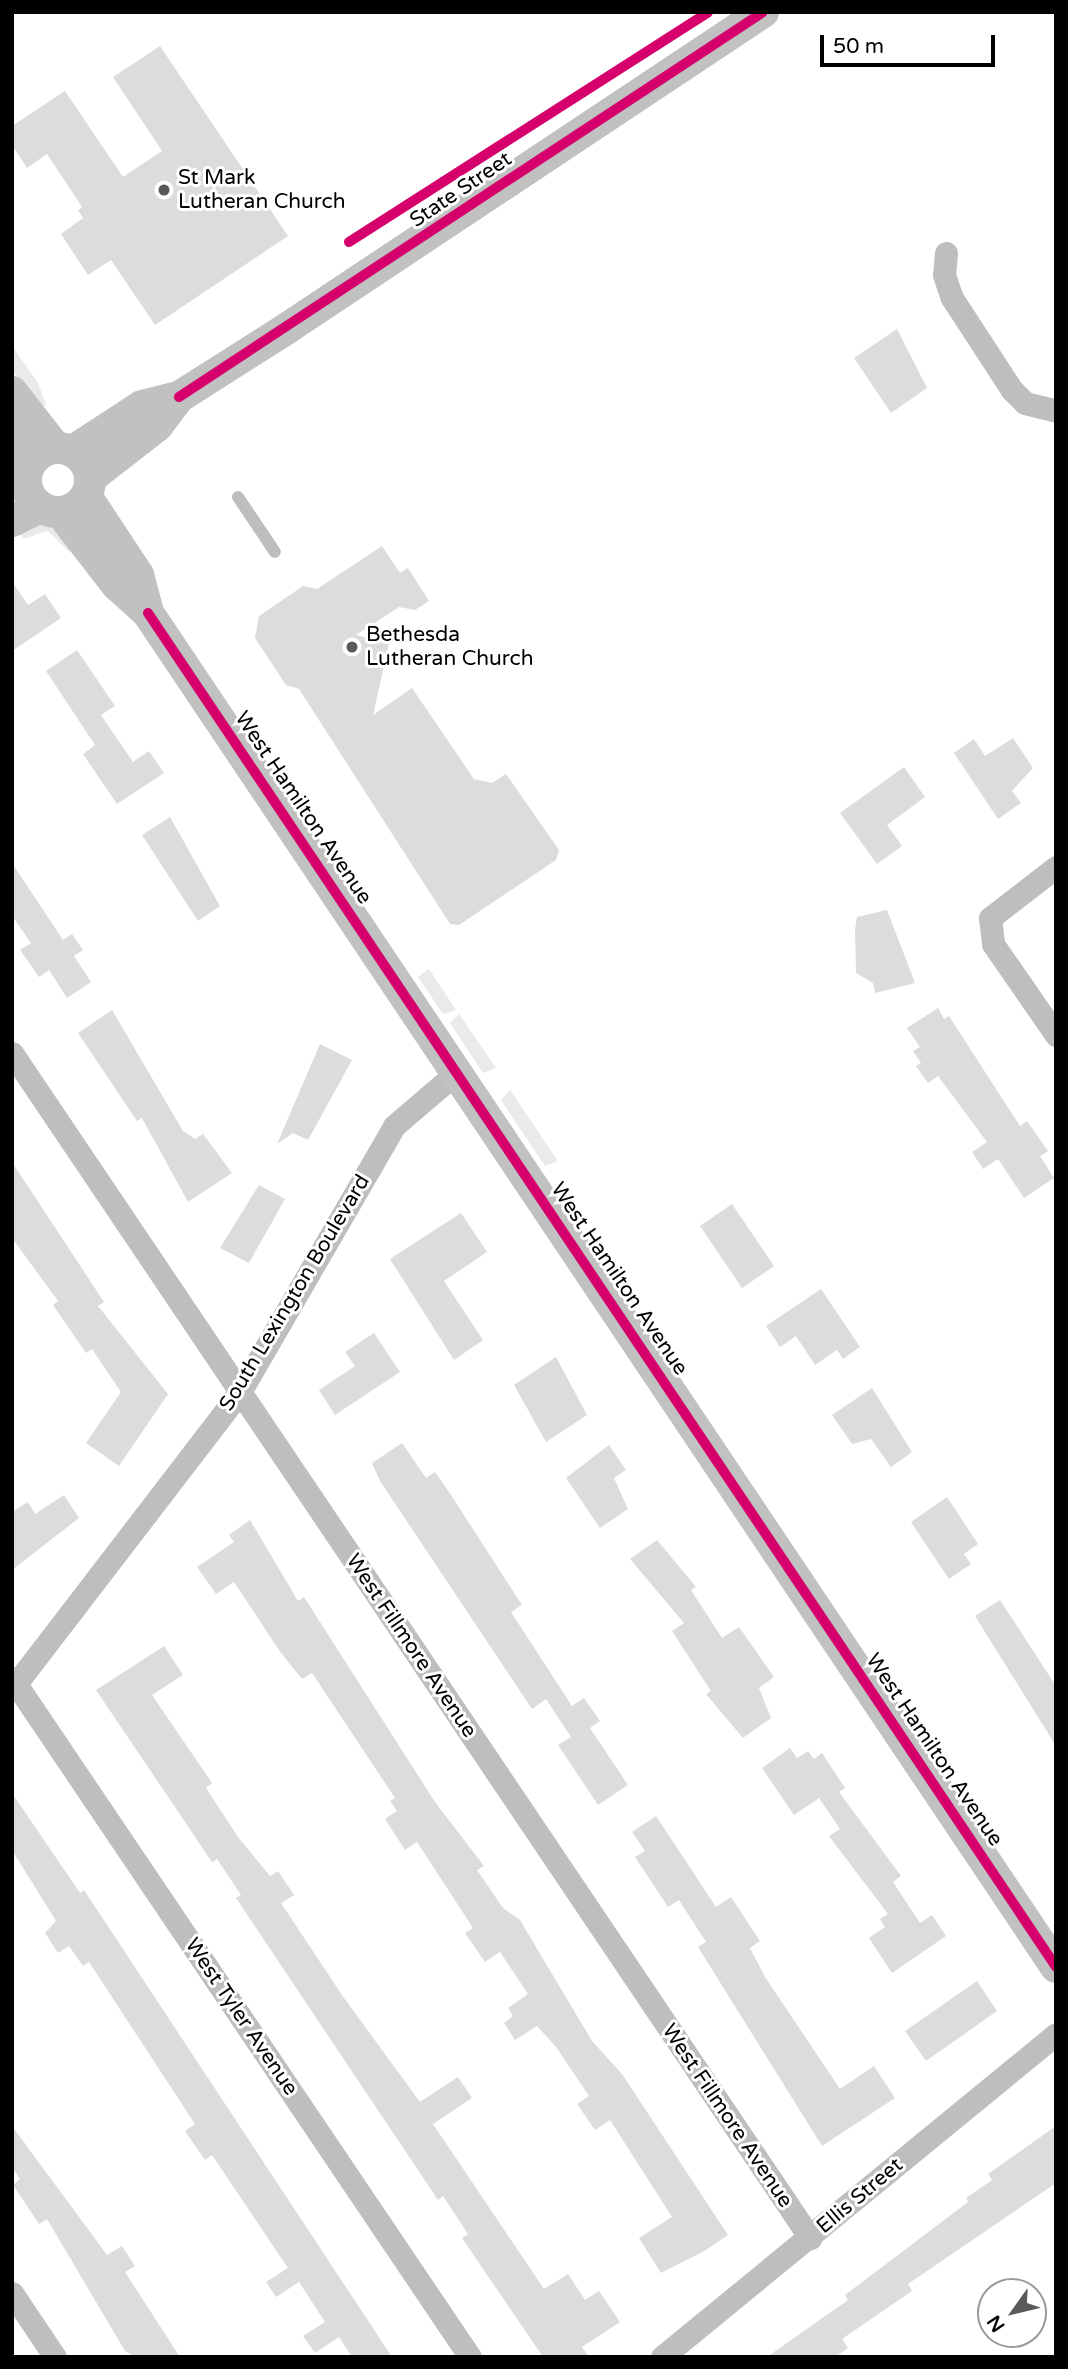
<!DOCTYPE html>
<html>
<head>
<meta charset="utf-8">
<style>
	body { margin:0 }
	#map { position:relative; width:1068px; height:2369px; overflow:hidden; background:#fff; font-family:"Varela Round",sans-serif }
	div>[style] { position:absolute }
	.green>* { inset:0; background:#eaeaea }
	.building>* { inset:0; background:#dcdcdc }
	.lane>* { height:12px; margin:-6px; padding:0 6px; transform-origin:6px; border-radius:6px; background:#bebebe }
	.street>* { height:23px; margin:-11.5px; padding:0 11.5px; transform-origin:11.5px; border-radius:11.5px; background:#bebebe }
	.secondary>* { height:32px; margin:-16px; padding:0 16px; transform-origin:16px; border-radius:16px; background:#c1c1c1 }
	.secondary>.ring { margin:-16px; padding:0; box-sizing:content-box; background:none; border:32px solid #c1c1c1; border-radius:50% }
	.cycleway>* { height:10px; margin:-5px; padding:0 5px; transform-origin:5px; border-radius:5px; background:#d6006c }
	.dots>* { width:19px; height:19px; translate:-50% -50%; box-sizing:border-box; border:4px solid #fff; border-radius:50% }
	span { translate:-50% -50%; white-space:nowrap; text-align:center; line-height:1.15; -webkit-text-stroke:6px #fff; paint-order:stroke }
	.poi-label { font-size:21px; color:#000 }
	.left { translate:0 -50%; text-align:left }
	.street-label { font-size:21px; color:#000 }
	.frame { position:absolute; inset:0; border:14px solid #000; pointer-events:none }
	.north { position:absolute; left:977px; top:2278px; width:70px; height:70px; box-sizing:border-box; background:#fff; border:2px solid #999; border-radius:50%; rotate:236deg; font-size:19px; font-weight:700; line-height:28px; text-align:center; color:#000 }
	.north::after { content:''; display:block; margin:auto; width:24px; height:32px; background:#595959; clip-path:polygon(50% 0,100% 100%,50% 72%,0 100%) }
	.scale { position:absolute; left:820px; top:35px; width:175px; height:32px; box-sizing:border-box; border:4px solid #000; border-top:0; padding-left:9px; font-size:21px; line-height:24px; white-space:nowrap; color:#000; -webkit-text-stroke:5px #fff; paint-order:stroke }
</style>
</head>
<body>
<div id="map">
	<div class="green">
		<i style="clip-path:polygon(12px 346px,38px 383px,46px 405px,38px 408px,12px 370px)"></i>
		<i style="clip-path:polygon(44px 522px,74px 545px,69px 552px,48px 531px,23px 539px,19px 531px)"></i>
		<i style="clip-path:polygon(429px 969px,456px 1010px,443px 1014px,418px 977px)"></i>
		<i style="clip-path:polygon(459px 1014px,496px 1068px,483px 1073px,450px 1023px)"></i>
		<i style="clip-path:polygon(510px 1090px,558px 1161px,545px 1166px,501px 1100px)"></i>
	</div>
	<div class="building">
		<i style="clip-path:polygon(160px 46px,288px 236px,155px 325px,111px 260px,88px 275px,61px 234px,83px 218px,78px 210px,82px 207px,47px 154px,27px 168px,12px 145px,12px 126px,65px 91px,123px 177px,162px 151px,113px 77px)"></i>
		<i style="clip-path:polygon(897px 329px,927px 388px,891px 413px,854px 358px)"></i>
		<i style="clip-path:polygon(382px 546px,400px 573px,408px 568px,429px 601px,415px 610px,399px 607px,356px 635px,389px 643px,373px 715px,412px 688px,474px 779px,492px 783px,506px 774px,559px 850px,556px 860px,459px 925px,450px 924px,299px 689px,286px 685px,255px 638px,259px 616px,303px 586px,317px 589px)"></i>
		<i style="clip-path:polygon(12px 581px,28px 605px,45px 594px,61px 618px,12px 651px)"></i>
		<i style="clip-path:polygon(77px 650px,115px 706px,101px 715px,133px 762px,149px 751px,164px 773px,117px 804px,83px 754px,95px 745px,46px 671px)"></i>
		<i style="clip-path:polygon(1013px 738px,1033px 768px,1012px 791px,1021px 803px,998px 819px,954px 753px,974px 739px,985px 756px)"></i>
		<i style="clip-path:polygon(904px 767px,925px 797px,887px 825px,902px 846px,877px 864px,840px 813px)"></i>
		<i style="clip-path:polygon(170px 817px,220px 906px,198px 921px,142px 835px)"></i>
		<i style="clip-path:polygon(12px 863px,63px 940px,72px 934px,83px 950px,74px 956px,91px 982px,67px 998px,49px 970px,39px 977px,20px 950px,31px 943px,12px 916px)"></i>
		<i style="clip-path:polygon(887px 910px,915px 983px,875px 993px,873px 983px,856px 973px,855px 930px,857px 917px)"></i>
		<i style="clip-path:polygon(938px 1008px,944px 1019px,949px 1016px,1020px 1126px,1027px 1121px,1048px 1151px,1040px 1156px,1054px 1178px,1024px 1198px,998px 1159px,983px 1169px,972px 1152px,987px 1142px,938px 1076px,928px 1083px,916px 1066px,921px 1063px,913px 1051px,920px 1047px,907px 1028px)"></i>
		<i style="clip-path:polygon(112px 1010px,183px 1131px,195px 1139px,203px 1134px,232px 1173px,188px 1202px,142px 1118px,137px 1121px,78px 1033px)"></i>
		<i style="clip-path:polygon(320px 1044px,352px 1060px,308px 1140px,293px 1133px,277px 1144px)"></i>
		<i style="clip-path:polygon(12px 1162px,104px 1302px,98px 1306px,168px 1394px,119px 1466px,86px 1443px,121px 1392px,92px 1349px,86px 1353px,53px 1305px,58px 1301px,12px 1238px)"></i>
		<i style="clip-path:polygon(259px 1185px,285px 1199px,249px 1263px,220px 1248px)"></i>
		<i style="clip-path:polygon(732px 1204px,774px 1266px,742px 1288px,700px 1226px)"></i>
		<i style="clip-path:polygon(461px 1213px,487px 1252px,444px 1281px,483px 1340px,454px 1360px,390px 1259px)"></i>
		<i style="clip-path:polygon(821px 1289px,860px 1347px,843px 1359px,837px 1350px,815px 1365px,796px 1336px,780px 1347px,766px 1326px)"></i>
		<i style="clip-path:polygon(374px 1333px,400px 1372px,335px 1415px,319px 1390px,355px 1366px,345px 1352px)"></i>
		<i style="clip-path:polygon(556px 1357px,587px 1415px,546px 1442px,514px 1385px)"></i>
		<i style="clip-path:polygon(872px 1388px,912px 1452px,891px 1467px,871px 1439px,852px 1444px,832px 1415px)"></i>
		<i style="clip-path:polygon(402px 1443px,426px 1478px,435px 1472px,451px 1495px,522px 1605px,511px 1612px,572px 1706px,584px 1698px,600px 1721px,590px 1728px,628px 1785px,598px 1805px,558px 1745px,571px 1737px,546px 1699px,532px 1709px,380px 1481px,372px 1463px)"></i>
		<i style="clip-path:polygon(609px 1445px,626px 1470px,614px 1478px,628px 1509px,600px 1528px,566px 1478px)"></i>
		<i style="clip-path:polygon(64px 1495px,79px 1518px,12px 1570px,12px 1512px,28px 1502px,35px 1514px)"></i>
		<i style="clip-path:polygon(947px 1497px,978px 1544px,964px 1554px,971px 1564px,949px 1579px,911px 1522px)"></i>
		<i style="clip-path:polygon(250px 1520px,298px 1601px,304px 1597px,435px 1802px,484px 1866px,477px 1870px,503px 1908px,520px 1920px,592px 2041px,622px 2074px,728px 2235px,706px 2250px,661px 2273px,639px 2238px,672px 2217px,610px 2120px,595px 2130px,577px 2104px,589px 2096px,556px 2047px,537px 2026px,515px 2040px,504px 2023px,513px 2016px,508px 2008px,528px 1994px,500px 1952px,485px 1962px,465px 1933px,473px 1928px,417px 1842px,405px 1850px,385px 1819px,397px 1811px,390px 1801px,395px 1798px,312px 1673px,302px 1679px,281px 1653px,234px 1582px,216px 1594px,197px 1567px,234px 1542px,229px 1535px)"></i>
		<i style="clip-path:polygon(657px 1540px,696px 1587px,691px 1590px,722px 1638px,739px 1627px,774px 1677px,759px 1688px,771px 1718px,743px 1738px,706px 1694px,711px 1691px,672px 1631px,684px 1623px,630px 1559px)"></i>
		<i style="clip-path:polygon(1000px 1600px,1056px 1686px,1056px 1746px,975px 1616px)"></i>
		<i style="clip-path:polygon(164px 1646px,183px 1675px,152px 1695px,212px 1783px,206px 1788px,238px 1837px,270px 1876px,278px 1871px,294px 1895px,281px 1903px,344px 1998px,420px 2102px,458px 2077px,472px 2098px,433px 2124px,544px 2289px,568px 2274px,585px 2300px,599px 2291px,620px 2322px,582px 2347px,589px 2357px,543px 2357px,462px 2238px,468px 2234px,443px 2196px,438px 2200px,236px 1898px,241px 1895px,217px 1859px,212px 1862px,96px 1690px)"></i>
		<i style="clip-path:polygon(790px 1748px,797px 1758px,808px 1751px,814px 1759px,822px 1753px,845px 1788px,839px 1792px,901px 1876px,893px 1882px,920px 1923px,932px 1915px,946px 1936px,892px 1973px,869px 1938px,885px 1927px,880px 1919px,888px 1914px,829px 1836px,840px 1829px,819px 1798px,794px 1815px,762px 1768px)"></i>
		<i style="clip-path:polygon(12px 1793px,80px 1893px,84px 1890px,392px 2357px,352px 2357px,339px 2337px,315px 2353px,303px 2336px,325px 2322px,299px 2282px,276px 2297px,266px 2282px,288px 2268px,212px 2155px,205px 2160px,185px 2131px,195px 2124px,89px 1962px,83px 1966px,69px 1946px,58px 1953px,45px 1933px,56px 1921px,12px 1850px)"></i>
		<i style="clip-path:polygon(656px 1816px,716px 1907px,731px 1897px,760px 1941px,750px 1948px,765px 1977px,840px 2089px,874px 2066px,895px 2098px,822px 2146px,698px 1947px,706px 1942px,679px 1900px,668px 1907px,635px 1857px,645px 1851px,632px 1832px)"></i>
		<i style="clip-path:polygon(977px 1981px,997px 2011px,926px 2061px,905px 2031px)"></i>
		<i style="clip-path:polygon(12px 2126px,107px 2255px,122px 2246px,135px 2266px,125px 2272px,180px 2357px,135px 2357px,125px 2351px,47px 2219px,39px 2224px,13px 2185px,20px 2179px,12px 2167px)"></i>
		<i style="clip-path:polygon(1056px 2126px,1056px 2183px,908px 2284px,912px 2291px,842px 2339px,848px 2348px,835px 2357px,767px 2357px,848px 2300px,845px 2295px,968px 2202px,966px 2198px,992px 2180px,988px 2174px)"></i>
	</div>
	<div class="lane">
		<i style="left:238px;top:497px;width:66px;rotate:56.1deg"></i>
	</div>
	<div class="street">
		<i style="left:946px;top:253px;width:22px;rotate:95deg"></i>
		<i style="left:944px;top:275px;width:24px;rotate:71deg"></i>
		<i style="left:952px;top:298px;width:110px;rotate:56.9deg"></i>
		<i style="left:1012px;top:390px;width:18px;rotate:45deg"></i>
		<i style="left:1025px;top:403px;width:32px;rotate:14deg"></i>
		<i style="left:1056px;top:867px;width:83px;rotate:142.3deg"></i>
		<i style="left:990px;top:918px;width:26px;rotate:83deg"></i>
		<i style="left:993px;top:944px;width:111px;rotate:55.3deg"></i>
		<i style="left:12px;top:1053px;width:1429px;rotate:56.04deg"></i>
		<i style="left:12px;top:1678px;width:819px;rotate:56deg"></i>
		<i style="left:12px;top:1689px;width:374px;rotate:-52.5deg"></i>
		<i style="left:240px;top:1392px;width:307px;rotate:-59.9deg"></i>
		<i style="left:394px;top:1126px;width:83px;rotate:-40.6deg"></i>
		<i style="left:12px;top:2293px;width:77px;rotate:56.1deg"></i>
		<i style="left:662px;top:2357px;width:509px;rotate:-39.34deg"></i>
	</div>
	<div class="secondary">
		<i style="left:12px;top:392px;width:70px;rotate:52deg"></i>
		<i style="left:12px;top:430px;width:38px;rotate:61deg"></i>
		<i class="ring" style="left:26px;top:448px;width:32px;height:32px"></i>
		<i style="left:73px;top:451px;width:82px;rotate:-33.1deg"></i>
		<i style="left:142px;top:406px;width:38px;rotate:-14deg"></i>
		<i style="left:179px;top:397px;width:127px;rotate:-32.4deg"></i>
		<i style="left:286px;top:329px;width:573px;rotate:-33.61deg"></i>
		<i style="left:90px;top:478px;width:85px;rotate:-37.8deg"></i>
		<i style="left:157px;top:426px;width:36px;rotate:-53deg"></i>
		<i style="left:86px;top:496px;width:95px;rotate:56.6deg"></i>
		<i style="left:138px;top:575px;width:38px;rotate:75deg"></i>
		<i style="left:61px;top:513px;width:91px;rotate:52.1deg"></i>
		<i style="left:117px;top:585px;width:42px;rotate:42.1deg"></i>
		<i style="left:148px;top:613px;width:1630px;rotate:56.15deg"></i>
		<i style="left:12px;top:521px;width:32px;rotate:-26deg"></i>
	</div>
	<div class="cycleway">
		<i style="left:349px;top:242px;width:426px;rotate:-32.6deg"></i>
		<i style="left:179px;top:397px;width:699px;rotate:-33.39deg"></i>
		<i style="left:148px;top:613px;width:1630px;rotate:56.15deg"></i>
	</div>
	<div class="dots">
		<i style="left:164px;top:190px;background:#595959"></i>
		<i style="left:352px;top:647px;background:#595959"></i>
	</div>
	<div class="poi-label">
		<span class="left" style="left:178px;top:190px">St Mark<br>Lutheran Church</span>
		<span class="left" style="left:366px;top:647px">Bethesda<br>Lutheran Church</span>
	</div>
	<div class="street-label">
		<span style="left:461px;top:190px;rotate:-34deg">State Street</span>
		<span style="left:303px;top:808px;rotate:56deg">West Hamilton Avenue</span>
		<span style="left:619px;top:1279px;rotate:56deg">West Hamilton Avenue</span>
		<span style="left:295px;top:1293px;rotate:-59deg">South Lexington Boulevard</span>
		<span style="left:411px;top:1646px;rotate:56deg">West Fillmore Avenue</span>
		<span style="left:934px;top:1750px;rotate:56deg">West Hamilton Avenue</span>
		<span style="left:241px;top:2017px;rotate:56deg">West Tyler Avenue</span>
		<span style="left:727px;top:2116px;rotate:56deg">West Fillmore Avenue</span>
		<span style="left:860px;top:2196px;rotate:-40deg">Ellis Street</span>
	</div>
	<div class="frame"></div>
	<div class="north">N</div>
	<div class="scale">50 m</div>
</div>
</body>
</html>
